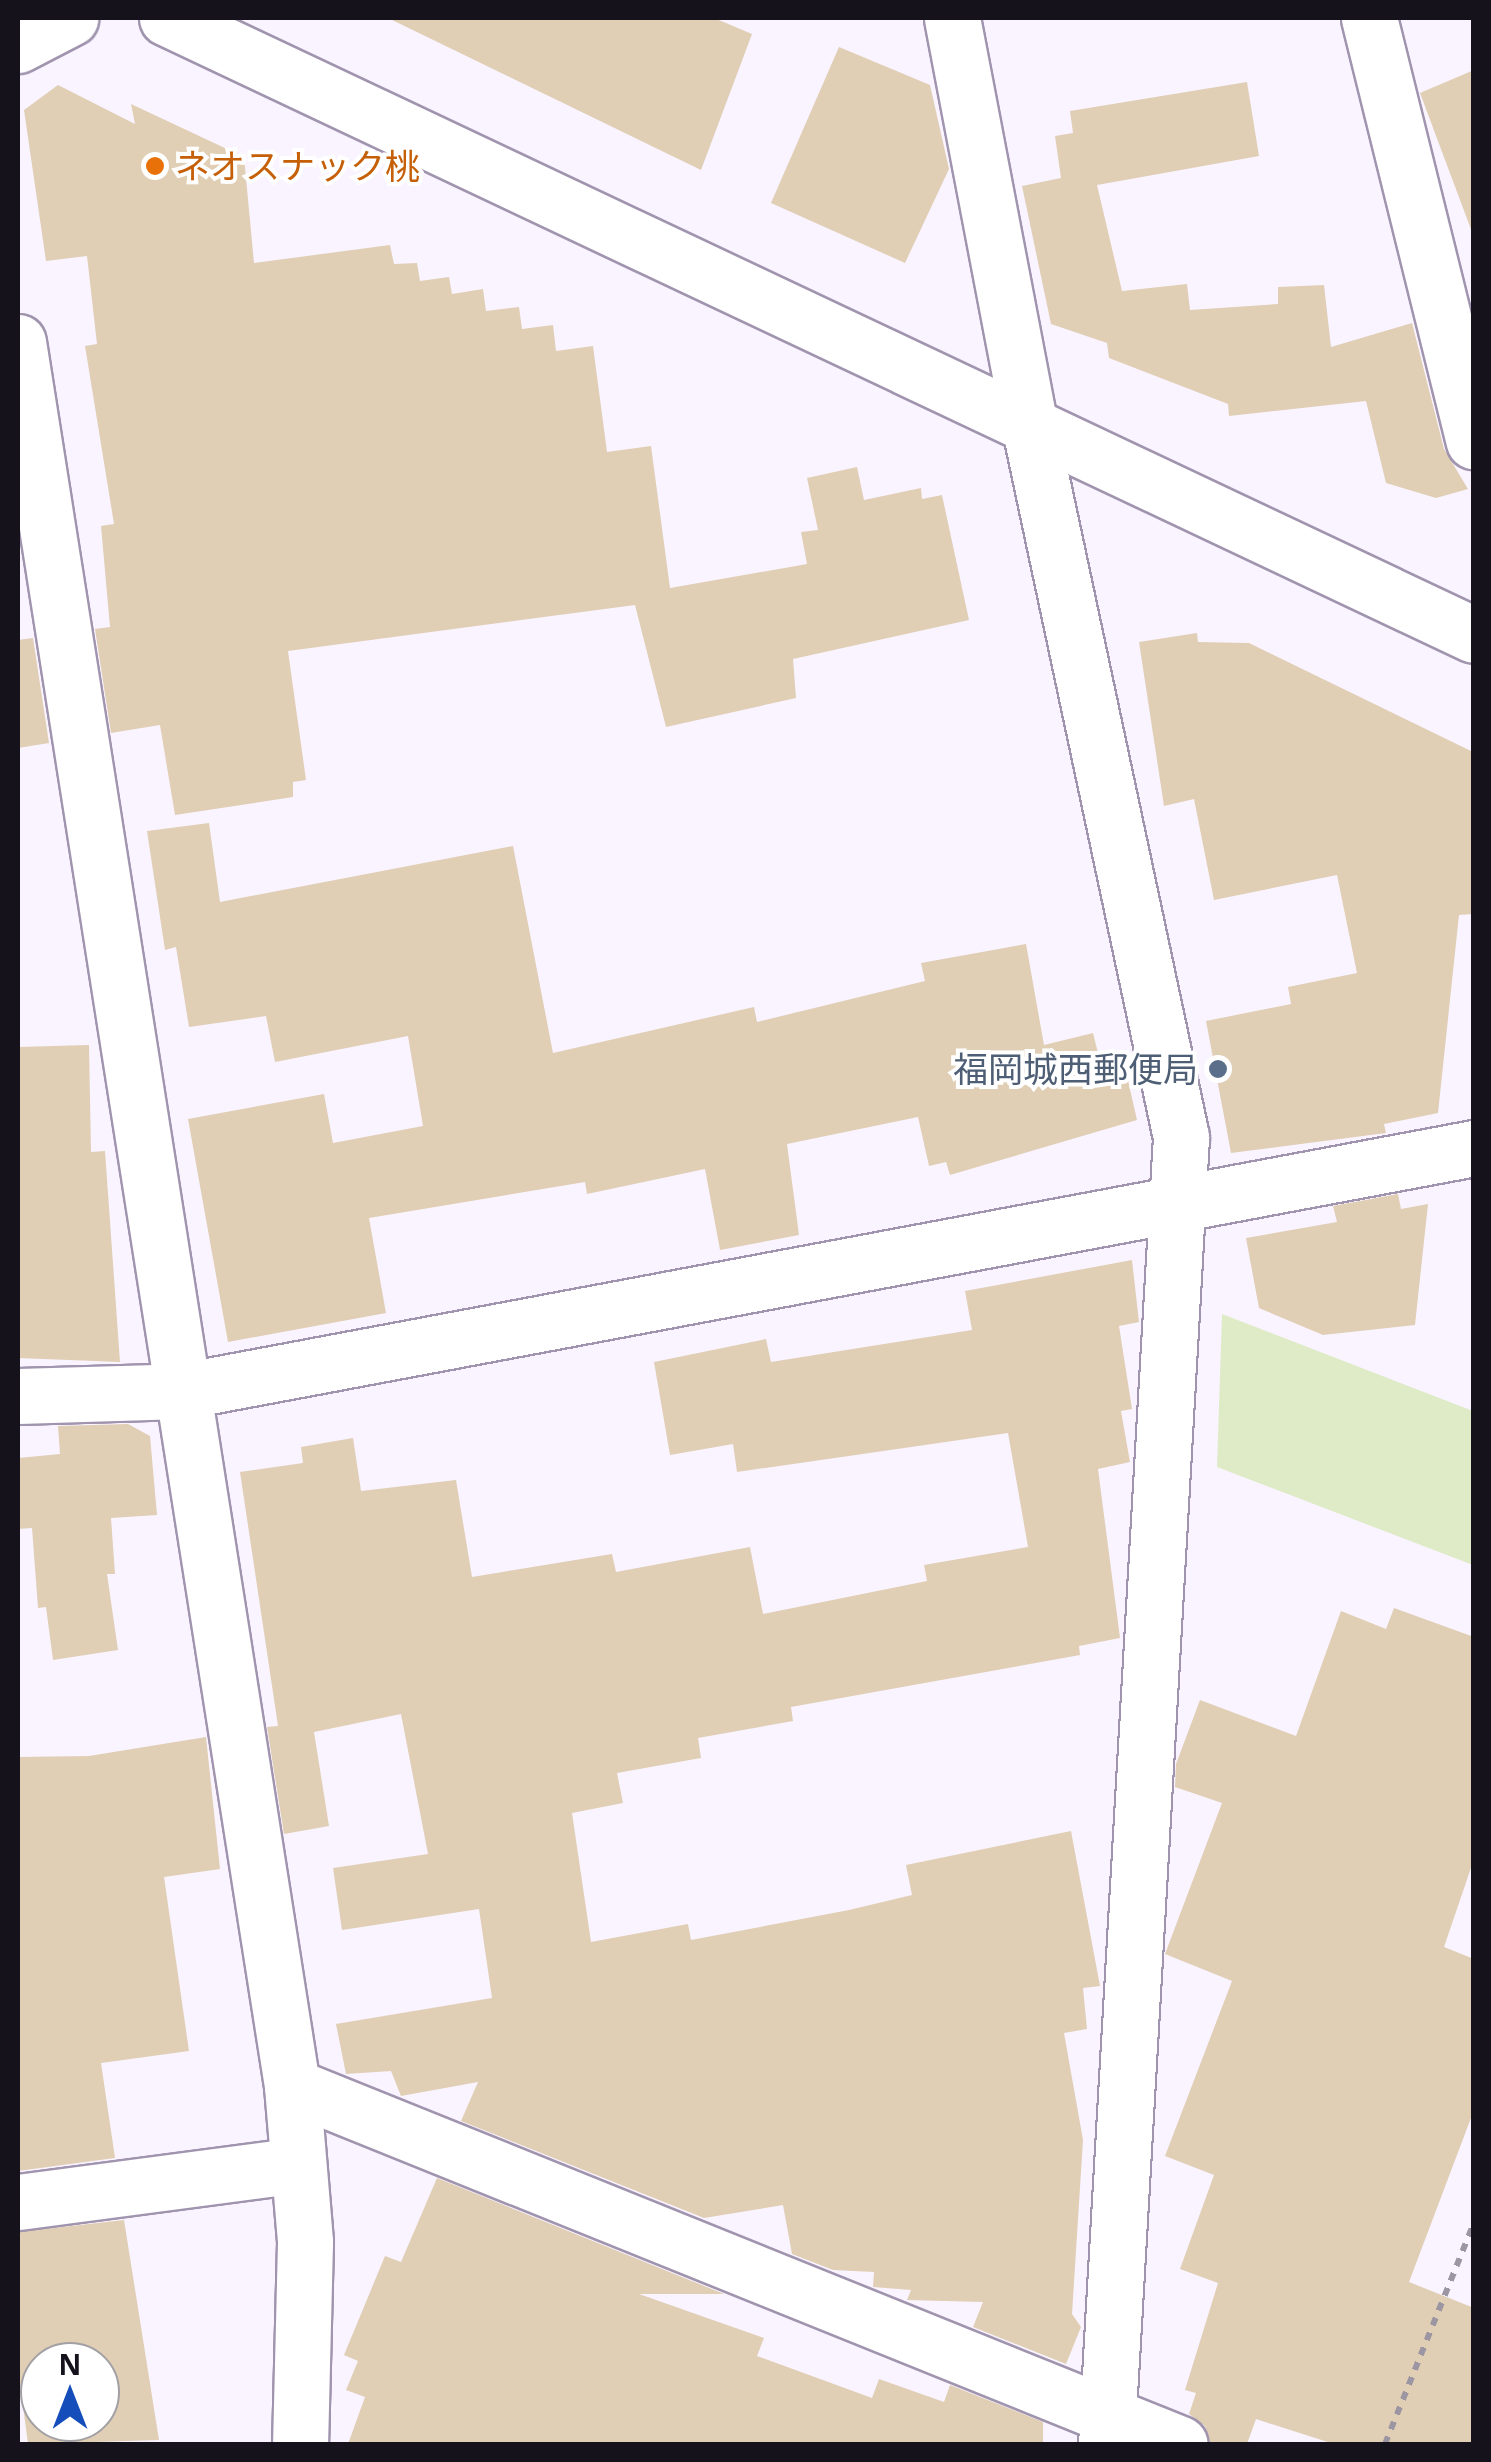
<!DOCTYPE html>
<html>
<head>
<meta charset="utf-8">
<style>
	body { margin:0 }
	#map { position:relative; width:1491px; height:2462px; overflow:hidden; background:#f9f4ff; font-family:"Noto Sans","Noto Sans JP",sans-serif }
	div>[style] { position:absolute }
	.green>* { inset:0; background:#dfebc7 }
	.building>* { inset:0; background:#e0ceb5 }
	.path>* { height:6px; margin-top:-3px; transform-origin:0; background:repeating-linear-gradient(90deg,#9b96a1 0 8px,transparent 0 16px) }
	.roads { filter:drop-shadow(2px 0 #a094ae) drop-shadow(-2px 0 #a094ae) drop-shadow(0 2px #a094ae) drop-shadow(0 -2px #a094ae) }
	.minor>* { height:55px; margin:-27.5px; padding:0 27.5px; transform-origin:27.5px; border-radius:27.5px; background:#fff }
	.dots>* { width:28px; height:28px; translate:-50% -50%; box-sizing:border-box; border:5px solid #fff; border-radius:50% }
	span { translate:-50% -50%; white-space:nowrap; text-align:center; line-height:1.15; -webkit-text-stroke:8px #fff; paint-order:stroke }
	.food-label { font-size:35px; color:#c56008 }
	.left { translate:0 -50%; text-align:left }
	.service-label { font-size:35px; color:#4e5e75 }
	.right { translate:-100% -50%; text-align:right }
	.frame { position:absolute; inset:0; border:20px solid #16121b; pointer-events:none }
	.north { position:absolute; left:20px; top:2342px; width:100px; height:100px; box-sizing:border-box; background:#fff; border:2px solid #a2a0a4; border-radius:50%; rotate:0deg; font-size:28px; font-weight:700; line-height:40px; text-align:center; color:#16121b }
	.north::after { content:''; display:block; margin:auto; width:35px; height:45px; background:#154eba; clip-path:polygon(50% 0,100% 100%,50% 72%,0 100%) }
</style>
</head>
<body>
<div id="map">
	<div class="green">
		<i style="clip-path:polygon(1222px 1314px,1473px 1411px,1473px 1565px,1217px 1467px)"></i>
	</div>
	<div class="building">
		<i style="clip-path:polygon(388px 18px,714px 18px,752px 34px,701px 170px)"></i>
		<i style="clip-path:polygon(839px 47px,930px 85px,949px 169px,905px 263px,771px 203px)"></i>
		<i style="clip-path:polygon(1474px 70px,1474px 232px,1472px 232px,1420px 93px)"></i>
		<i style="clip-path:polygon(1247px 82px,1259px 156px,1097px 185px,1122px 291px,1187px 284px,1190px 310px,1278px 304px,1278px 287px,1324px 285px,1331px 347px,1412px 323px,1444px 449px,1468px 489px,1436px 498px,1386px 483px,1366px 401px,1229px 416px,1228px 404px,1109px 358px,1107px 343px,1051px 324px,1022px 186px,1061px 178px,1055px 136px,1073px 133px,1070px 111px)"></i>
		<i style="clip-path:polygon(58px 85px,135px 124px,131px 104px,244px 157px,254px 263px,390px 245px,394px 264px,417px 263px,420px 281px,449px 277px,452px 294px,483px 289px,486px 311px,519px 307px,522px 329px,553px 325px,556px 351px,593px 346px,607px 452px,651px 446px,670px 588px,807px 564px,801px 532px,818px 530px,807px 478px,857px 467px,864px 500px,921px 488px,922px 499px,942px 495px,969px 620px,793px 659px,796px 698px,666px 727px,635px 605px,288px 651px,306px 780px,293px 782px,293px 797px,175px 815px,160px 725px,111px 733px,95px 629px,110px 627px,101px 526px,114px 524px,85px 346px,97px 344px,87px 256px,46px 261px,24px 110px)"></i>
		<i style="clip-path:polygon(1197px 633px,1198px 642px,1249px 643px,1473px 752px,1473px 914px,1459px 915px,1438px 1113px,1384px 1124px,1386px 1133px,1231px 1153px,1206px 1021px,1291px 1004px,1288px 987px,1357px 973px,1337px 875px,1214px 900px,1194px 799px,1164px 806px,1139px 642px)"></i>
		<i style="clip-path:polygon(33px 638px,49px 743px,18px 748px,18px 640px)"></i>
		<i style="clip-path:polygon(209px 823px,220px 902px,513px 846px,553px 1053px,754px 1007px,757px 1022px,925px 981px,921px 963px,1026px 944px,1044px 1045px,1093px 1033px,1100px 1061px,1122px 1054px,1137px 1120px,950px 1175px,946px 1162px,929px 1166px,918px 1117px,787px 1144px,799px 1235px,720px 1250px,705px 1169px,587px 1194px,585px 1182px,369px 1218px,386px 1313px,228px 1342px,188px 1119px,324px 1094px,333px 1143px,423px 1126px,408px 1036px,275px 1062px,266px 1016px,189px 1027px,176px 947px,165px 950px,147px 831px)"></i>
		<i style="clip-path:polygon(89px 1045px,91px 1152px,105px 1151px,120px 1362px,18px 1358px,18px 1047px)"></i>
		<i style="clip-path:polygon(1398px 1194px,1401px 1209px,1428px 1204px,1415px 1325px,1323px 1335px,1259px 1308px,1246px 1238px,1337px 1222px,1333px 1206px)"></i>
		<i style="clip-path:polygon(1132px 1260px,1139px 1322px,1119px 1326px,1132px 1409px,1121px 1411px,1130px 1462px,1098px 1469px,1120px 1638px,1079px 1646px,1080px 1655px,791px 1707px,793px 1721px,698px 1738px,701px 1758px,617px 1773px,623px 1803px,572px 1813px,591px 1942px,688px 1924px,691px 1940px,849px 1910px,912px 1895px,906px 1865px,1071px 1831px,1100px 1986px,1083px 1988px,1087px 2029px,1064px 2033px,1083px 2140px,1072px 2314px,1081px 2327px,1066px 2364px,973px 2327px,983px 2302px,907px 2300px,911px 2290px,873px 2287px,874px 2272px,833px 2270px,792px 2254px,783px 2205px,704px 2218px,461px 2121px,478px 2082px,401px 2096px,391px 2071px,346px 2074px,336px 2024px,492px 1998px,479px 1909px,342px 1930px,333px 1868px,428px 1854px,401px 1714px,314px 1732px,329px 1826px,284px 1834px,267px 1727px,278px 1726px,240px 1472px,303px 1463px,301px 1447px,353px 1438px,361px 1491px,456px 1480px,472px 1577px,612px 1554px,616px 1572px,750px 1547px,763px 1614px,927px 1581px,924px 1565px,1028px 1547px,1008px 1433px,737px 1472px,733px 1444px,670px 1455px,654px 1362px,766px 1339px,771px 1362px,972px 1330px,965px 1291px)"></i>
		<i style="clip-path:polygon(128px 1424px,150px 1436px,157px 1515px,111px 1518px,115px 1574px,107px 1574px,118px 1650px,53px 1660px,46px 1607px,38px 1608px,32px 1528px,18px 1529px,18px 1458px,60px 1454px,58px 1426px)"></i>
		<i style="clip-path:polygon(1394px 1608px,1474px 1637px,1474px 1859px,1444px 1947px,1474px 1959px,1474px 2110px,1409px 2282px,1474px 2308px,1474px 2444px,1334px 2444px,1256px 2419px,1247px 2444px,1210px 2444px,1205px 2426px,1189px 2414px,1196px 2393px,1185px 2390px,1218px 2283px,1180px 2269px,1214px 2175px,1165px 2156px,1232px 1981px,1165px 1954px,1222px 1803px,1175px 1787px,1176px 1764px,1200px 1700px,1296px 1736px,1341px 1611px,1386px 1629px)"></i>
		<i style="clip-path:polygon(206px 1737px,220px 1869px,164px 1877px,189px 2051px,101px 2063px,115px 2158px,18px 2171px,18px 1757px,89px 1756px)"></i>
		<i style="clip-path:polygon(437px 2178px,724px 2294px,639px 2294px,764px 2338px,757px 2356px,872px 2398px,879px 2379px,944px 2402px,950px 2385px,1043px 2422px,1043px 2444px,348px 2444px,365px 2397px,346px 2390px,358px 2361px,344px 2355px,385px 2256px,401px 2262px)"></i>
		<i style="clip-path:polygon(evenodd,124px 2220px,159px 2440px,28px 2444px,18px 2368px,18px 2232px,124px 2220px,40px 2362px,100px 2362px,100px 2422px,40px 2422px,40px 2362px)"></i>
	</div>
	<div class="path">
		<i style="left:1385px;top:2444px;width:238px;rotate:-68.1deg"></i>
	</div>
	<div class="roads">
		<div class="minor">
			<i style="left:167px;top:18px;width:1445px;rotate:25.27deg"></i>
			<i style="left:952px;top:18px;width:417px;rotate:79.2deg"></i>
			<i style="left:1030px;top:428px;width:725px;rotate:77.98deg"></i>
			<i style="left:1181px;top:1137px;width:1309px;rotate:93.28deg"></i>
			<i style="left:1369px;top:18px;width:436px;rotate:76.1deg"></i>
			<i style="left:18px;top:45px;width:59px;rotate:-27.4deg"></i>
			<i style="left:18px;top:342px;width:1765px;rotate:81.07deg"></i>
			<i style="left:292px;top:2086px;width:157px;rotate:85.2deg"></i>
			<i style="left:305px;top:2242px;width:202px;rotate:91.4deg"></i>
			<i style="left:18px;top:1396px;width:164px;rotate:-1.7deg"></i>
			<i style="left:182px;top:1391px;width:1315px;rotate:-10.65deg"></i>
			<i style="left:292px;top:2086px;width:957px;rotate:21.96deg"></i>
			<i style="left:18px;top:2202px;width:282px;rotate:-7.5deg"></i>
		</div>
	</div>
	<div class="dots">
		<i style="left:155px;top:166px;background:#e8710a"></i>
		<i style="left:1218px;top:1069px;background:#5c6f8a"></i>
	</div>
	<div class="food-label">
		<span class="left" style="left:175px;top:166px">ネオスナック桃</span>
	</div>
	<div class="service-label">
		<span class="right" style="left:1198px;top:1069px">福岡城西郵便局</span>
	</div>
	<div class="frame"></div>
	<div class="north">N</div>
</div>
</body>
</html>
